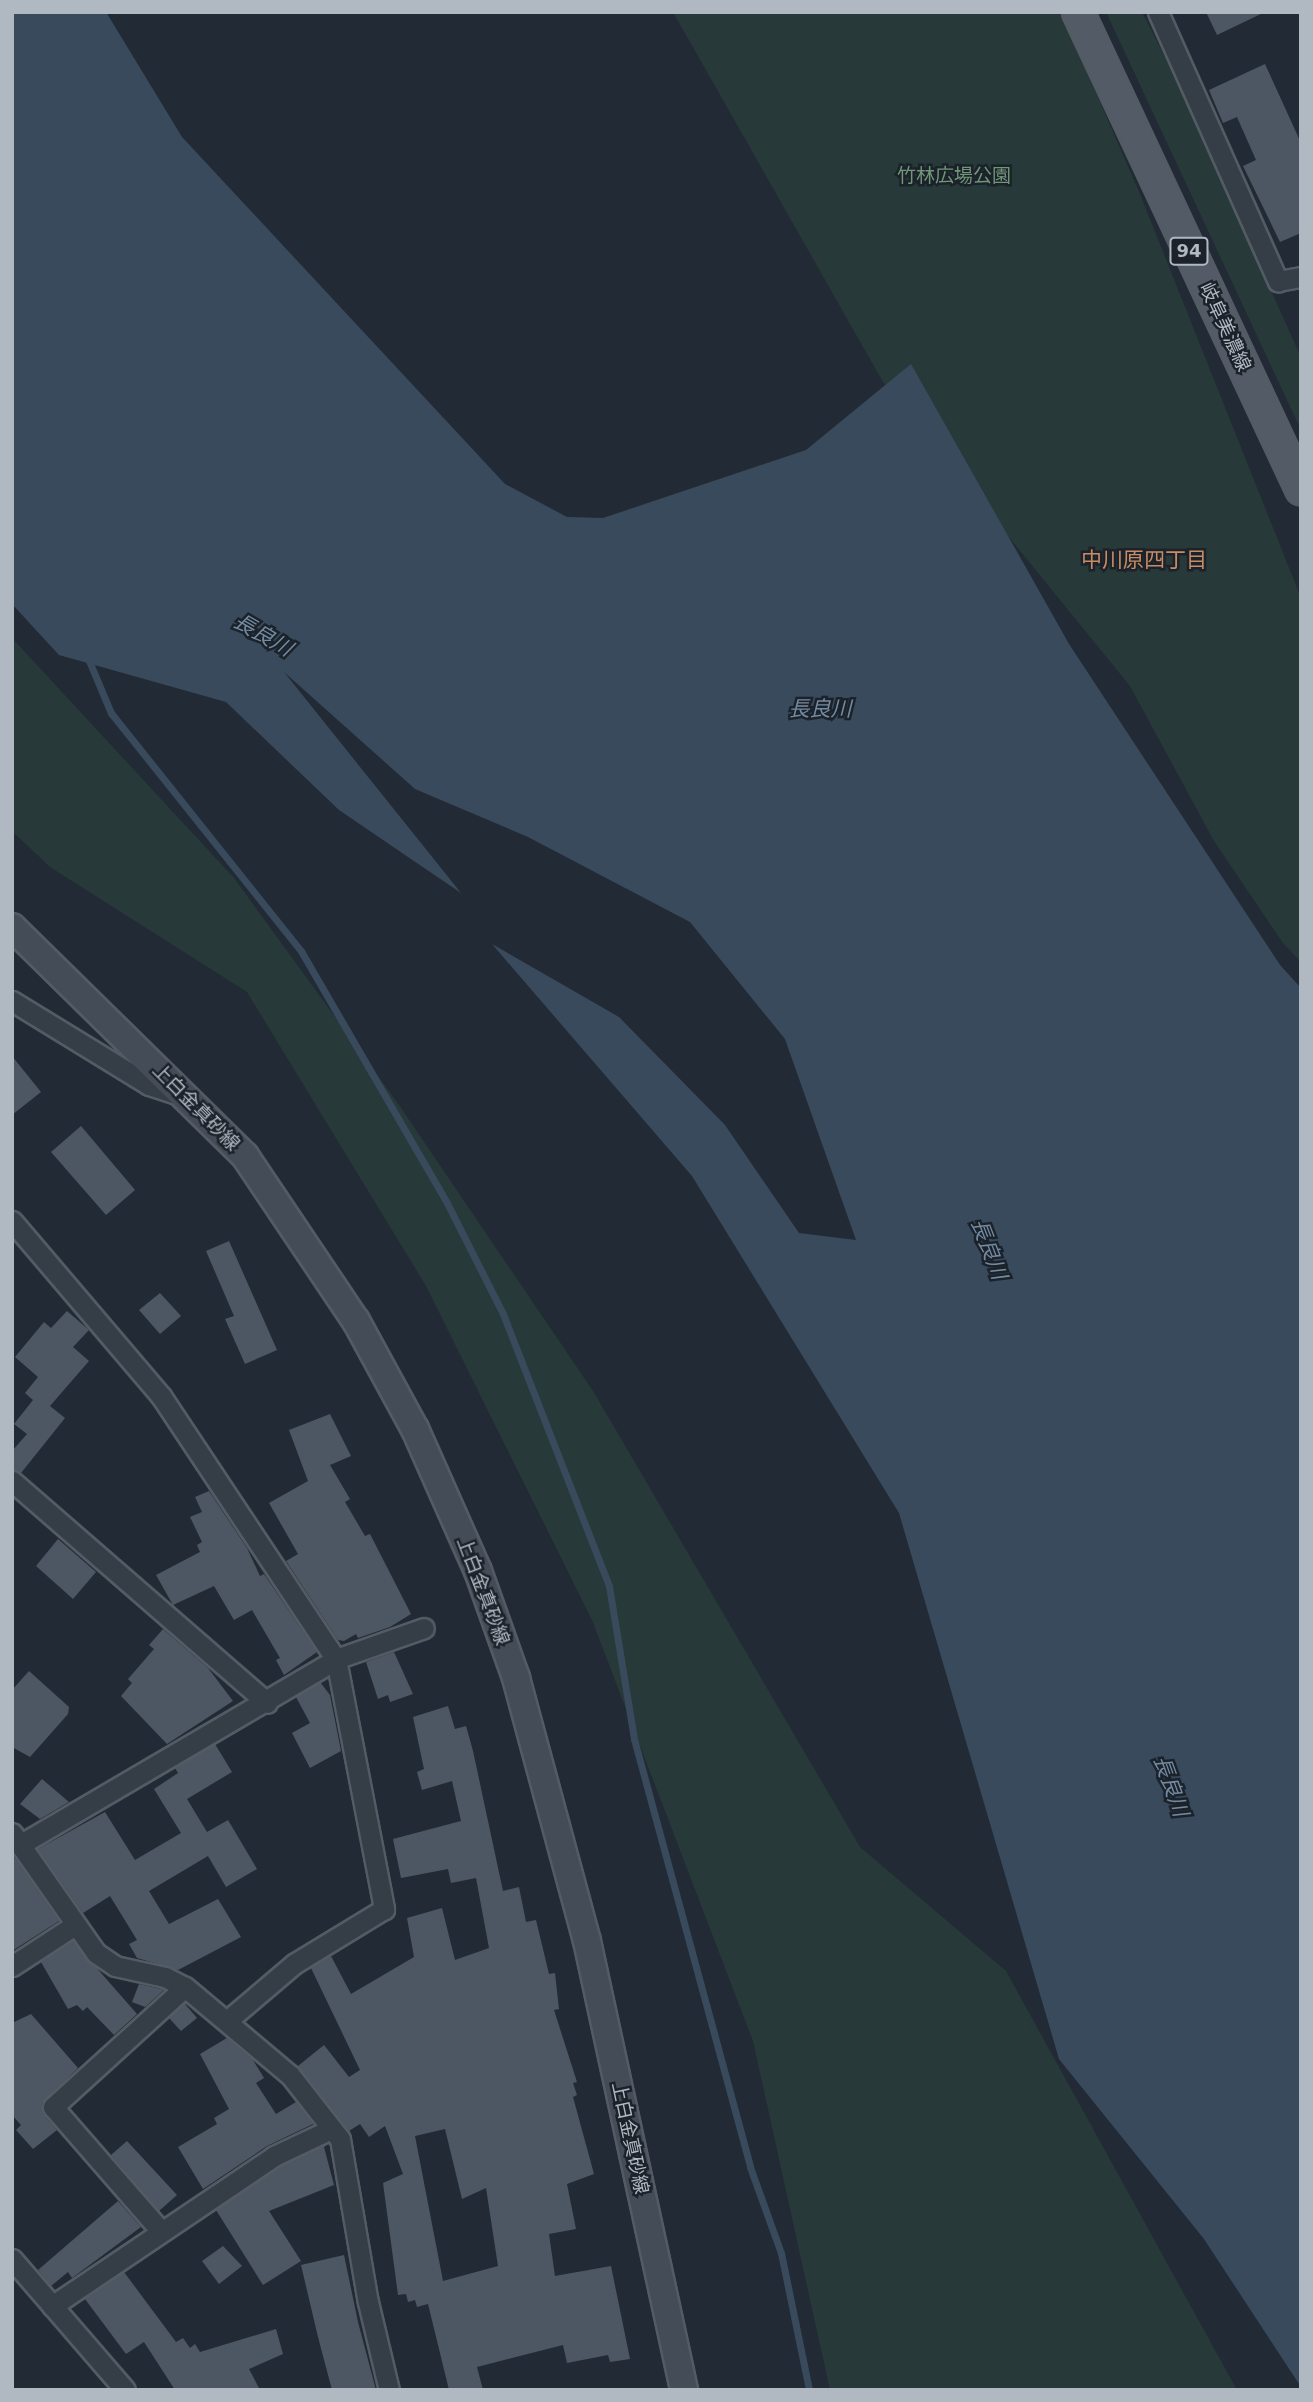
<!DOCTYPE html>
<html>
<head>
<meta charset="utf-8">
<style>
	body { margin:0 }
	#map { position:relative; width:1313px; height:2402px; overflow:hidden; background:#222b35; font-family:"DejaVu Sans","Noto Sans JP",sans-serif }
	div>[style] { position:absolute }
	.green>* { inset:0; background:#273938 }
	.water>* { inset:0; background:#394a5d }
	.stream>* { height:7px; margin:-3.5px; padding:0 3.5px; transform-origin:3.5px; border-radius:3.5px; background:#394a5d }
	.building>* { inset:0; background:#4d5764 }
	.roads { filter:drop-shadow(2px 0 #535b64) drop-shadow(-2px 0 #535b64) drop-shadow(0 2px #535b64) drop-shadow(0 -2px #535b64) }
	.minor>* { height:19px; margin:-9.5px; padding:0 9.5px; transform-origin:9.5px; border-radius:9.5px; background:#353d46 }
	.secondary>* { height:26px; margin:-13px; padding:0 13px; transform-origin:13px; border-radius:13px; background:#444c58 }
	.primary>* { height:30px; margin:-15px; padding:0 15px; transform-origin:15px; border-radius:15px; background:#535c66 }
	span { translate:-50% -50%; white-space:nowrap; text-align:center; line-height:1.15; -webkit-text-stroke:5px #1b222a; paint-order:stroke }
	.shield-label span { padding:2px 5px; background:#1b222a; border:2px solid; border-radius:5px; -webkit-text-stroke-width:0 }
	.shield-label { font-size:18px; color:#b0b8c2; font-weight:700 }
	.park-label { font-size:19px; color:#719678 }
	.street-label { font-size:19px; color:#b0b8c2 }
	.neighbourhood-label { font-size:21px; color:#c88c65 }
	.water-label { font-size:21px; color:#738aa3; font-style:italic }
	.frame { position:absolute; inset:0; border:14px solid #b0b8c2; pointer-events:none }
</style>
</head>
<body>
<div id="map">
	<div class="green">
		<i style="clip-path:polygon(673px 12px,1061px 12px,1140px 194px,1301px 598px,1301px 962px,1283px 943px,1214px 841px,1130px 686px,883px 382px)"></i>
		<i style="clip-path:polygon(1106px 12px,1142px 12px,1167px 61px,1301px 357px,1301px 430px)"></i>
		<i style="clip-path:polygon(12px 638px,234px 878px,399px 1105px,593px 1391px,860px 1847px,1006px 1971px,1237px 2390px,830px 2390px,753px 2041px,592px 1620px,426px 1286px,247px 992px,50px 867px,12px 831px)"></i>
	</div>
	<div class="water">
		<i style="clip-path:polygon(12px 12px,106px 12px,182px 137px,505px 484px,567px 517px,603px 518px,806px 450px,911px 364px,1069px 644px,1280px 965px,1301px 988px,1301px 2387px,1204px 2239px,1059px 2059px,899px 1513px,692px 1176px,492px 944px,619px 1017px,725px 1125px,799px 1233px,856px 1240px,785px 1039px,690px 922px,528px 837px,415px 789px,284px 672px,461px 893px,339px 810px,226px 702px,59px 655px,12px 604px)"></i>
	</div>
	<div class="stream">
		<i style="left:87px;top:656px;width:62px;rotate:67.2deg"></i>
		<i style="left:111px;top:713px;width:305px;rotate:51.4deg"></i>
		<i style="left:301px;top:951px;width:291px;rotate:59.9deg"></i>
		<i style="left:447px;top:1203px;width:124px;rotate:63.2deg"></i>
		<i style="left:503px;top:1314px;width:292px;rotate:68.7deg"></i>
		<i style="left:609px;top:1586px;width:155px;rotate:80.7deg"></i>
		<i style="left:634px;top:1739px;width:443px;rotate:74.8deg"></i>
		<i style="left:750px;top:2167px;width:91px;rotate:70.2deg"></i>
		<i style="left:781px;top:2253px;width:140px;rotate:78.4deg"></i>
	</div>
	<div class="building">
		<i style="clip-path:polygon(1206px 12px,1265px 12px,1217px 35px)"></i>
		<i style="clip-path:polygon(1265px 64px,1301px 143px,1301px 233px,1280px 242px,1243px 166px,1256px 160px,1237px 117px,1223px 123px,1209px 90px)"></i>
		<i style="clip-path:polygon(12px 1056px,41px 1092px,12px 1115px)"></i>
		<i style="clip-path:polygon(81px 1126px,135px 1190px,106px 1215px,51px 1152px)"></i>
		<i style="clip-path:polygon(229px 1241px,277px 1350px,245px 1364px,225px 1319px,234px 1316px,206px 1251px)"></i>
		<i style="clip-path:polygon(160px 1293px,181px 1316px,160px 1334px,139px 1310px)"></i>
		<i style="clip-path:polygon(67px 1311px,89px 1330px,73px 1347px,89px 1361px,50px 1406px,65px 1418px,21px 1473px,12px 1469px,12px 1451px,27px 1434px,14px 1424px,33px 1400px,25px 1393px,38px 1377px,15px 1357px,44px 1322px,51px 1328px)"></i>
		<i style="clip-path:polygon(330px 1414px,351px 1456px,330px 1465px,350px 1499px,345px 1502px,365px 1536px,370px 1534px,411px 1614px,390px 1627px,358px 1638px,356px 1634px,344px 1641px,338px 1640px,286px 1561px,298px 1554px,269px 1503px,308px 1481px,289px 1430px)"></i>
		<i style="clip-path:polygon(209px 1491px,247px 1548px,260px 1576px,264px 1574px,317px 1652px,284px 1675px,276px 1660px,280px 1658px,252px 1610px,234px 1620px,214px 1586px,173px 1605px,156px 1575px,200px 1552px,197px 1545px,202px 1542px,190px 1517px,202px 1512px,195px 1497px)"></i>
		<i style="clip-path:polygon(58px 1539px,96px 1572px,73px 1599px,36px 1566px)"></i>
		<i style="clip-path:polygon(163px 1629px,208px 1668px,233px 1701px,167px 1744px,121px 1696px,132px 1683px,128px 1679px,154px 1649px,149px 1645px)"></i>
		<i style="clip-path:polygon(394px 1652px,413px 1694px,390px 1702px,388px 1695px,378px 1699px,366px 1662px)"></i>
		<i style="clip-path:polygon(29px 1671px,69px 1707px,68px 1714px,30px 1757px,12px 1747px,12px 1690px)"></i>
		<i style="clip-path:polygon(320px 1682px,330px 1695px,341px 1751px,310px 1768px,292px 1733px,310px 1723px,296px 1697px)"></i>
		<i style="clip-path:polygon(evenodd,448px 1706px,455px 1729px,466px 1726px,473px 1751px,503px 1891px,519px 1887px,526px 1922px,536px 1920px,549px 1974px,555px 1973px,559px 2009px,554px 2010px,577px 2082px,573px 2083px,577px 2095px,573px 2097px,594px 2174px,567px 2184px,576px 2229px,549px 2234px,555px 2276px,611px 2266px,630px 2359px,610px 2362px,608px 2355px,567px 2363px,563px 2345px,477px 2367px,483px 2390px,449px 2390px,428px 2304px,417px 2307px,415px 2300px,408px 2302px,406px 2294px,398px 2295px,383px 2183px,403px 2174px,385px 2126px,369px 2137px,360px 2124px,349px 2131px,298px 2066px,324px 2045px,349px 2077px,360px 2070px,311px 1968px,331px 1956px,351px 1994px,414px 1957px,407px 1918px,442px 1908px,455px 1960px,489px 1948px,476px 1878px,451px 1883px,448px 1869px,401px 1878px,393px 1839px,461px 1821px,452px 1781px,422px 1790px,417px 1772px,424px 1769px,413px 1717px,448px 1706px,445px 2129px,462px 2199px,486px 2188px,498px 2266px,443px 2281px,415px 2136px,445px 2129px)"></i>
		<i style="clip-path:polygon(215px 1744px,232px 1772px,187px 1799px,207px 1832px,228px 1820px,257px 1869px,226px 1887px,208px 1856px,149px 1891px,169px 1924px,218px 1899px,241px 1937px,178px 1970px,137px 1958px,129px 1944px,137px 1940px,110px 1896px,83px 1913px,38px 1849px,105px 1812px,135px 1860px,181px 1833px,154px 1789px,178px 1773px,175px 1768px)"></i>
		<i style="clip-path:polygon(42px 1779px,69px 1802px,40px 1819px,20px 1804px)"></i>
		<i style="clip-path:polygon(15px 1858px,59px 1921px,12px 1951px,12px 1860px)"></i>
		<i style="clip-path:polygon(73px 1941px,137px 2014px,114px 2035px,87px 2007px,83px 2011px,77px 2005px,68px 2009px,41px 1962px)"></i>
		<i style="clip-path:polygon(139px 1984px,161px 1989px,164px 1990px,145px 2007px,132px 2002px)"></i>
		<i style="clip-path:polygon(185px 2004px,197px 2018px,181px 2031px,169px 2018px)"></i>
		<i style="clip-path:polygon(31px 2014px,78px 2068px,42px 2103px,43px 2114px,57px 2130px,33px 2149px,16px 2130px,21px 2125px,12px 2115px,12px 2023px)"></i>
		<i style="clip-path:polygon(227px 2038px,253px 2060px,264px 2078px,256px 2083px,276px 2114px,296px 2102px,313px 2124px,267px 2146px,203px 2189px,178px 2147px,217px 2124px,214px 2118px,229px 2109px,200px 2054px)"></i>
		<i style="clip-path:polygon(127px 2141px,177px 2195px,159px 2211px,111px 2155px)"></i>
		<i style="clip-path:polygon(328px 2144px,324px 2147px,334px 2185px,269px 2211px,301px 2261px,263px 2285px,216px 2210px,280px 2167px)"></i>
		<i style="clip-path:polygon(118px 2201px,141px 2227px,72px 2278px,68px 2272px,51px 2286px,38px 2270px)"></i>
		<i style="clip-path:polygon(223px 2246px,242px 2266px,219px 2284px,202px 2261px)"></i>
		<i style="clip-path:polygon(344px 2255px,358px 2322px,376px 2390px,332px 2390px,318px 2337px,301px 2265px)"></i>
		<i style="clip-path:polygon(124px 2272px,176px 2342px,183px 2338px,190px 2348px,195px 2344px,200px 2352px,276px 2329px,283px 2354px,249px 2369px,260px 2390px,175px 2390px,144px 2342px,126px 2354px,85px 2299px)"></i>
	</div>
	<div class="roads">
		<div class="minor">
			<i style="left:1158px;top:12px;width:295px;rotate:66deg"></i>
			<i style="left:1278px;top:281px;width:23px;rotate:-10deg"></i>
			<i style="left:12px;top:1001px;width:161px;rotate:31.5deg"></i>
			<i style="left:149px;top:1085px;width:32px;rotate:18deg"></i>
			<i style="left:12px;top:1221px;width:230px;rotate:49.6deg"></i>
			<i style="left:161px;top:1396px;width:316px;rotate:56.4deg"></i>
			<i style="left:336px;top:1659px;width:255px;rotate:79.1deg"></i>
			<i style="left:384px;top:1909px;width:105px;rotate:148.6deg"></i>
			<i style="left:294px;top:1964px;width:87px;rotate:139.7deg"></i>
			<i style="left:12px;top:1481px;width:338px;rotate:41deg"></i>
			<i style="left:12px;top:1833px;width:146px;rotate:55deg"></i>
			<i style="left:96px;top:1953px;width:23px;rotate:34deg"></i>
			<i style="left:115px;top:1966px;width:51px;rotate:12.4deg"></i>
			<i style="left:165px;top:1977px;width:22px;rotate:27deg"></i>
			<i style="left:185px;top:1987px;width:137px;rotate:40deg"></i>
			<i style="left:290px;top:2075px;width:81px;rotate:52deg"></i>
			<i style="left:340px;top:2139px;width:165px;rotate:80.3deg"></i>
			<i style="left:368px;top:2302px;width:90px;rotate:76.6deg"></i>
			<i style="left:23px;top:1843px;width:363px;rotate:-30.4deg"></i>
			<i style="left:336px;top:1659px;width:93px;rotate:-19.4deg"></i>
			<i style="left:12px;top:1966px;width:75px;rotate:-33.1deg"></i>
			<i style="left:160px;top:2230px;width:163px;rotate:-131deg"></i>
			<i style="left:53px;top:2107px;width:178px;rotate:-42.3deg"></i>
			<i style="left:12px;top:2259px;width:173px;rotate:49.2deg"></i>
			<i style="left:52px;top:2306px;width:268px;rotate:-34deg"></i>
			<i style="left:274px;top:2156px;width:63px;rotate:-25.3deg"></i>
		</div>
		<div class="secondary">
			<i style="left:12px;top:927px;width:327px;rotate:44.5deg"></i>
			<i style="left:245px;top:1156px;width:199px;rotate:56.1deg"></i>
			<i style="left:356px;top:1321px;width:123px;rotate:61.4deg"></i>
			<i style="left:415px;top:1429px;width:155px;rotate:66.1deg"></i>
			<i style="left:478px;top:1571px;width:114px;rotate:70.4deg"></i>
			<i style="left:516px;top:1678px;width:272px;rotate:74.9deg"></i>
			<i style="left:587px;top:1941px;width:459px;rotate:77.8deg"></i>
		</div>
		<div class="primary">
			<i style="left:1078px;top:12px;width:527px;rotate:64.94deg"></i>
		</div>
	</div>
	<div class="shield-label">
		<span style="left:1189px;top:251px">94</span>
	</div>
	<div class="park-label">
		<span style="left:954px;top:176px">竹林広場公園</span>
	</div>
	<div class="street-label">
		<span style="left:1225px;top:327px;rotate:65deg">岐阜美濃線</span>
		<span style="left:196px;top:1107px;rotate:45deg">上白金真砂線</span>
		<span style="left:483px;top:1591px;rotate:69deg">上白金真砂線</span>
		<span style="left:630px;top:2138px;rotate:78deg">上白金真砂線</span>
	</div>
	<div class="neighbourhood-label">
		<span style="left:1144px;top:560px">中川原四丁目</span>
	</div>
	<div class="water-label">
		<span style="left:263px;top:635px;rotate:30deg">長良川</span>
		<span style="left:820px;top:709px">長良川</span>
		<span style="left:989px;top:1249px;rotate:69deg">長良川</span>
		<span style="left:1171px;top:1786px;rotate:70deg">長良川</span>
	</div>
	<div class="frame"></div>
</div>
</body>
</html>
